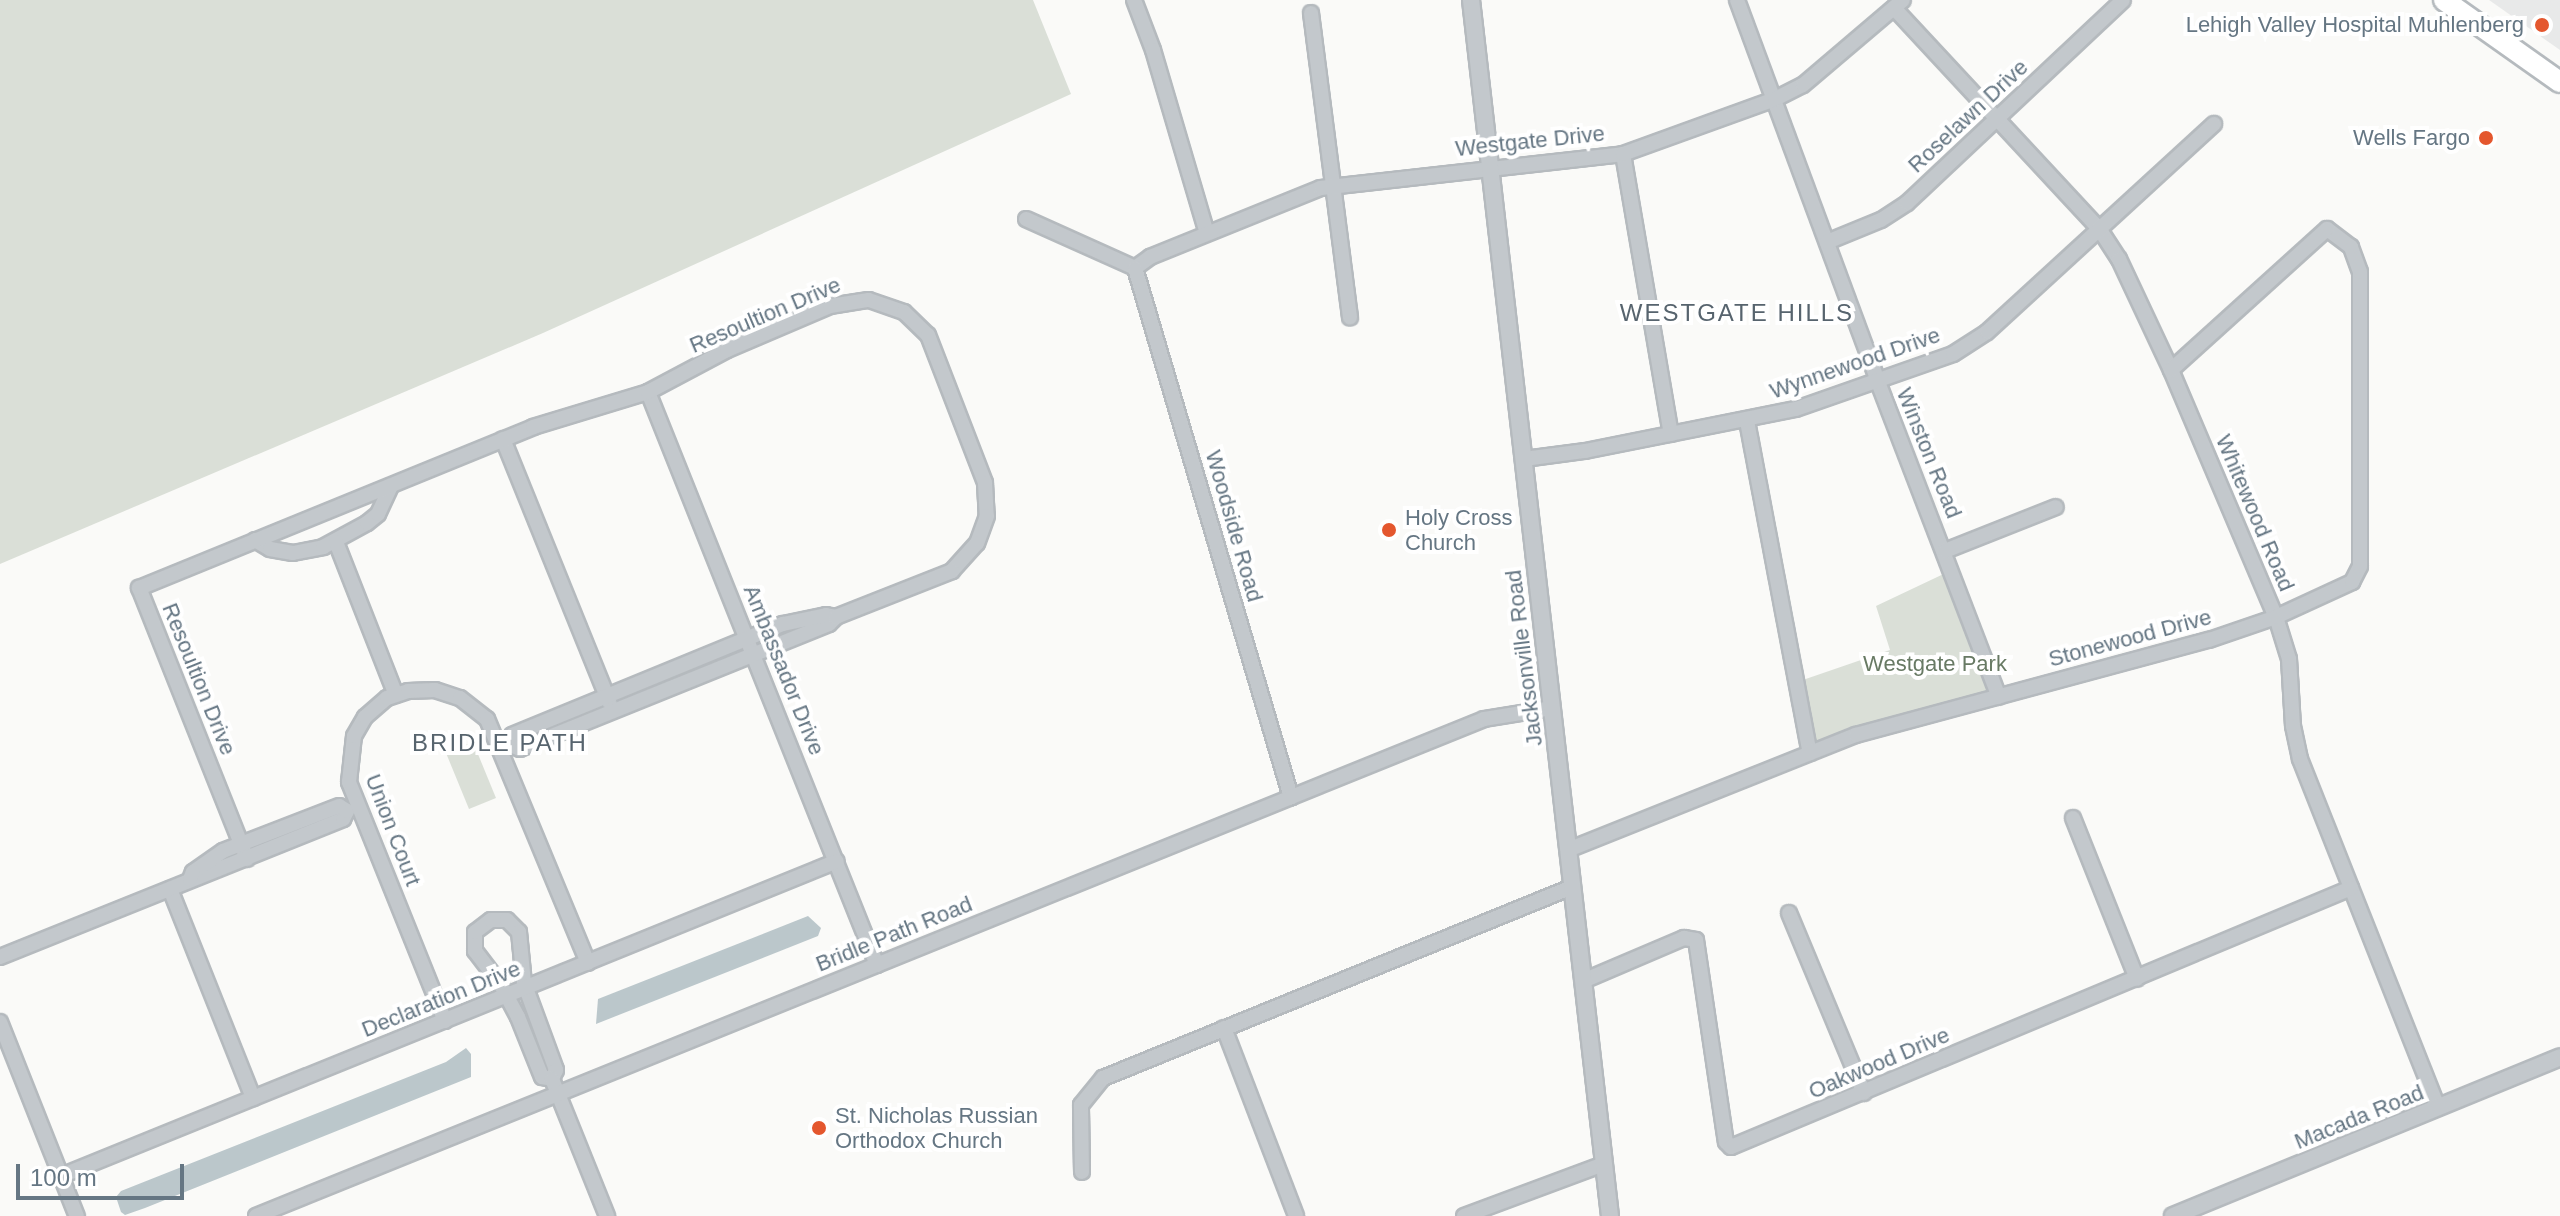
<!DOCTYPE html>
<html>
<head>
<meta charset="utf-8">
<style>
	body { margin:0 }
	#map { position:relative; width:2560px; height:1216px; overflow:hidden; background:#fafaf8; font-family:Arial,sans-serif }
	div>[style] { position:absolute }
	.built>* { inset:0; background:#e8e9e9 }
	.green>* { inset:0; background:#dadfd7 }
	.water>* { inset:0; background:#bbc7cb }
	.roads { filter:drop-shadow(2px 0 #b5babe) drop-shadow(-2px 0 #b5babe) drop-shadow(0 2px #b5babe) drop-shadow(0 -2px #b5babe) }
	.minor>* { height:14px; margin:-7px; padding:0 7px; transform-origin:7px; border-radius:7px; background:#c3c8cc }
	.tertiary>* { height:16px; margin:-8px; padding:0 8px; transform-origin:8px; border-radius:8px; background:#c3c8cc }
	.primary>* { height:20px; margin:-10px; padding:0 10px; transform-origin:10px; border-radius:10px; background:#fff }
	.dots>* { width:22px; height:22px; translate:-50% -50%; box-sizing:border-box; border:4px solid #fff; border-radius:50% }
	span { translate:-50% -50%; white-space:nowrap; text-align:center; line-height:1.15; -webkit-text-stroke:8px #fff; paint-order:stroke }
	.poi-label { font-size:22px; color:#657683 }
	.right { translate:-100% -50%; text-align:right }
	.left { translate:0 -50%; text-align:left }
	.street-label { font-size:22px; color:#657683 }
	.park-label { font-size:22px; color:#687a64 }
	.neighbourhood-label { font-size:24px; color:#57646e; letter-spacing:2px }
	.scale { position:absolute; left:16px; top:1164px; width:168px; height:36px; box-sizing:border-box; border:4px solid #657683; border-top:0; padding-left:10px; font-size:24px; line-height:28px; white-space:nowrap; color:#657683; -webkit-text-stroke:6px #fff; paint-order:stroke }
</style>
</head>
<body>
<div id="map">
	<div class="built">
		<i style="clip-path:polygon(2489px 0,2560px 0,2560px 50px)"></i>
	</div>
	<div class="green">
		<i style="clip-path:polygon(0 0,1033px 0,1071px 94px,543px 333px,0 564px)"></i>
		<i style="clip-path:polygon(1952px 570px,1999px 697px,1810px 753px,1797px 682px,1890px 650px,1876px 606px)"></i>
		<i style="clip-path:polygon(473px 742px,496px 798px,469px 809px,446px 753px)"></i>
	</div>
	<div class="water">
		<i style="clip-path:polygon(808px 916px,821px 928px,818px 936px,596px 1024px,598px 999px)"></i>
		<i style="clip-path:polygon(466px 1048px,471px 1054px,471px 1077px,145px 1208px,125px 1215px,121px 1212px,116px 1197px,121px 1191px,446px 1062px)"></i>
	</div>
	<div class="roads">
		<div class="minor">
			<i style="left:1134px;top:0;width:53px;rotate:69.2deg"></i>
			<i style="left:1153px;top:50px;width:191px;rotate:73.6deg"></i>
			<i style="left:1737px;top:0;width:407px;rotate:69.7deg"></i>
			<i style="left:1878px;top:382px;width:337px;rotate:69deg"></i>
			<i style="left:1894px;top:8px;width:303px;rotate:47.1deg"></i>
			<i style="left:2100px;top:230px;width:35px;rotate:57deg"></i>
			<i style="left:2119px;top:259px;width:123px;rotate:64.9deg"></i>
			<i style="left:2171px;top:370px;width:268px;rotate:67deg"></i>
			<i style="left:2276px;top:617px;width:44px;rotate:72.8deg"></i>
			<i style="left:2289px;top:659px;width:67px;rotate:86.6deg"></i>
			<i style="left:2293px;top:726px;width:34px;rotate:78deg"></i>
			<i style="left:2300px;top:759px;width:375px;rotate:68.4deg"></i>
			<i style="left:1311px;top:13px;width:307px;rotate:82.7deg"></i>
			<i style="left:1623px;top:154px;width:284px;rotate:80.3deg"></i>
			<i style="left:1026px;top:219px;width:120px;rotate:24.2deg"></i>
			<i style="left:1827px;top:242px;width:58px;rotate:-22.2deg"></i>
			<i style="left:1881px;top:220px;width:31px;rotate:-33deg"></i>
			<i style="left:1907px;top:203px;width:296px;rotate:-43.2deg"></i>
			<i style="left:1135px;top:268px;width:19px;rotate:-36deg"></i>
			<i style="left:1150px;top:257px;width:184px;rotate:-22deg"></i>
			<i style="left:1321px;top:188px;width:304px;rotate:-6.4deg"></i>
			<i style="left:1623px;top:154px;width:162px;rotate:-19.9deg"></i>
			<i style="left:1775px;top:99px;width:31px;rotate:-27deg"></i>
			<i style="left:1803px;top:85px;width:131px;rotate:-40.4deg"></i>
			<i style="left:1135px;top:268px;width:552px;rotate:73.57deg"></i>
			<i style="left:648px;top:392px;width:617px;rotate:68.22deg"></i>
			<i style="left:1747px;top:421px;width:338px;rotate:79.3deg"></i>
			<i style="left:503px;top:439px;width:284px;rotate:68deg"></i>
			<i style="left:1524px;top:459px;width:62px;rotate:-7.5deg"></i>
			<i style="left:1585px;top:451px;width:215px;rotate:-11.3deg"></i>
			<i style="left:1796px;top:409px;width:166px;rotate:-19.3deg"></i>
			<i style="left:1953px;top:354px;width:40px;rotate:-32.9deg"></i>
			<i style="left:1987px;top:332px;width:308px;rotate:-42.5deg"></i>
			<i style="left:255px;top:540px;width:17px;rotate:31deg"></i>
			<i style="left:270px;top:549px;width:23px;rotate:10deg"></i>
			<i style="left:293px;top:553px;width:31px;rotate:-11deg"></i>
			<i style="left:323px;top:547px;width:50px;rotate:-28.6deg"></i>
			<i style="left:367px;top:523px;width:14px;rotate:-39deg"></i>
			<i style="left:378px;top:514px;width:31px;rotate:-65deg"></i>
			<i style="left:336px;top:542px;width:164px;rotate:68.6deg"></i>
			<i style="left:1945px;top:551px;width:119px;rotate:-21.6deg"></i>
			<i style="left:826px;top:615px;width:10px;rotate:11deg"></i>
			<i style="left:836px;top:617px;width:10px;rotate:135deg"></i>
			<i style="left:829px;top:624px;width:333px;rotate:158deg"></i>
			<i style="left:520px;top:749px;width:12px;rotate:-156deg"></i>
			<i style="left:509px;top:744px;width:9px;rotate:-72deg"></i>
			<i style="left:512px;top:735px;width:293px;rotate:-22.3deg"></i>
			<i style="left:783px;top:624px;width:44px;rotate:-11.8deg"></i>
			<i style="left:2073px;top:818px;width:173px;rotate:68.3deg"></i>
			<i style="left:1568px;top:850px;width:310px;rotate:-21.8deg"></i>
			<i style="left:1856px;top:735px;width:366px;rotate:-15.1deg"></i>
			<i style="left:2209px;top:640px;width:71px;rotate:-18.9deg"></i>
			<i style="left:2276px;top:617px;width:84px;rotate:-24.7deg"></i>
			<i style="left:2352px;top:582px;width:18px;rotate:-63deg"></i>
			<i style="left:2360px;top:566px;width:294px;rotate:-90deg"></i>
			<i style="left:2360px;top:272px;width:27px;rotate:-110deg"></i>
			<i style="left:2351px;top:247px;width:30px;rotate:-143deg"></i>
			<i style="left:2327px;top:229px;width:210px;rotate:137.9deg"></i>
			<i style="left:247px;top:859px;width:292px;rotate:-111.7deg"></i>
			<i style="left:139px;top:588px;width:426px;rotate:-22.2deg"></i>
			<i style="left:533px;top:427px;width:120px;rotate:-16.9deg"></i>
			<i style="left:648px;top:392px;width:89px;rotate:-28deg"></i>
			<i style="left:727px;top:350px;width:112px;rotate:-23.1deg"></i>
			<i style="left:830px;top:306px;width:39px;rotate:-9deg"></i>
			<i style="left:869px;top:300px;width:37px;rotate:19deg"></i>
			<i style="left:904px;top:312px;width:33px;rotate:44deg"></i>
			<i style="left:928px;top:335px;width:159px;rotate:68.9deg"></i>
			<i style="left:985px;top:483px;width:33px;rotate:87deg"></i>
			<i style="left:987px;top:516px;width:29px;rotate:110deg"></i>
			<i style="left:977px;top:543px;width:38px;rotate:132deg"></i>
			<i style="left:952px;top:571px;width:125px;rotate:158.4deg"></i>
			<i style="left:170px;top:889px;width:225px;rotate:68.3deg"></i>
			<i style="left:1789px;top:913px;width:195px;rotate:67.4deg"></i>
			<i style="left:0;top:957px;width:370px;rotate:-21.9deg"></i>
			<i style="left:343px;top:819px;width:9px;rotate:-63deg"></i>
			<i style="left:347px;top:811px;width:9px;rotate:-148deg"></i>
			<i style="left:339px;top:806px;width:124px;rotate:158.8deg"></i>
			<i style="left:223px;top:851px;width:37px;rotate:145deg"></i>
			<i style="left:193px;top:872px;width:8px;rotate:113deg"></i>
			<i style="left:1583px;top:981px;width:110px;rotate:-23.1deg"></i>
			<i style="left:1684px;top:938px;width:12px;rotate:9deg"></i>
			<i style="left:1696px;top:940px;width:204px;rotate:81.6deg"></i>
			<i style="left:1726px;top:1142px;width:7px;rotate:45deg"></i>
			<i style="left:1731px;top:1147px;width:672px;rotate:-22.67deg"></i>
			<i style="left:445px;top:1021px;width:258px;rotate:-111.9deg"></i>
			<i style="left:349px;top:782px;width:46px;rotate:-83.8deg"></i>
			<i style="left:354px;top:736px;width:22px;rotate:-60deg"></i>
			<i style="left:365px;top:717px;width:29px;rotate:-41deg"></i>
			<i style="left:387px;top:698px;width:22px;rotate:-18deg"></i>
			<i style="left:408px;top:691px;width:27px;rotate:-2deg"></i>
			<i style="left:435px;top:690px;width:26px;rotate:18deg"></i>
			<i style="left:460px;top:698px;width:34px;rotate:38deg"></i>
			<i style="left:487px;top:719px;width:264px;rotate:67.5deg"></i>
			<i style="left:0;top:1022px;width:209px;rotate:68.4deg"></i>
			<i style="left:1224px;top:1028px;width:201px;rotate:69deg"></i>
			<i style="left:552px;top:1079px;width:10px;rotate:-169deg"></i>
			<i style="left:542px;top:1077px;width:65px;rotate:-111.8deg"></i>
			<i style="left:518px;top:1017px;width:36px;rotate:-118deg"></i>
			<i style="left:501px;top:985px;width:43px;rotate:-127.4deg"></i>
			<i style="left:475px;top:951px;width:19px;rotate:-90deg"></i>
			<i style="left:475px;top:932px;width:20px;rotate:-37deg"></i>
			<i style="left:491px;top:920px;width:16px"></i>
			<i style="left:507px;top:920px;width:17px;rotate:45deg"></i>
			<i style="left:519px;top:932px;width:51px;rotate:84.4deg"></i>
			<i style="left:524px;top:983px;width:93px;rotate:69.8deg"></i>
			<i style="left:556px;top:1070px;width:10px;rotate:114deg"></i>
			<i style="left:552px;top:1079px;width:148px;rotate:68.1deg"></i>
			<i style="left:1082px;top:1172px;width:67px;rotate:-90.9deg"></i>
			<i style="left:1081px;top:1105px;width:35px;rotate:-51deg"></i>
			<i style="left:1103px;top:1078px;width:506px;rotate:-22.16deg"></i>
			<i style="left:61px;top:1176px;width:837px;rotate:-22.09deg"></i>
			<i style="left:256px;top:1216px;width:1325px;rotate:-22.03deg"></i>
			<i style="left:1484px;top:719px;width:69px;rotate:-9.2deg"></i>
			<i style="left:1464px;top:1216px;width:149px;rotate:-20.4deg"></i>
		</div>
		<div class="tertiary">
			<i style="left:1471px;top:0;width:1224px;rotate:83.48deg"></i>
			<i style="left:2173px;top:1216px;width:418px;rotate:-22.3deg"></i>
		</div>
		<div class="primary">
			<i style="left:2444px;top:0;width:142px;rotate:35.3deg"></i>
		</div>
	</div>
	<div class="dots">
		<i style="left:2542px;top:25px;background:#e4572e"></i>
		<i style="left:2486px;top:138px;background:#e4572e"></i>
		<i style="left:1389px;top:530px;background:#e4572e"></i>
		<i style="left:819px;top:1128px;background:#e4572e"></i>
	</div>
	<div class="poi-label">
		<span class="right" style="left:2524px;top:25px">Lehigh Valley Hospital Muhlenberg</span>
		<span class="right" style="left:2470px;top:138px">Wells Fargo</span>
		<span class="left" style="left:1405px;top:530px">Holy Cross<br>Church</span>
		<span class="left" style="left:835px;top:1128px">St. Nicholas Russian<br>Orthodox Church</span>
	</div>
	<div class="street-label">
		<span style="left:1968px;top:116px;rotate:-43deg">Roselawn Drive</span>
		<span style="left:1530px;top:141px;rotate:-6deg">Westgate Drive</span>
		<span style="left:765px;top:315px;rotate:-23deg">Resoultion Drive</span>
		<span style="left:1855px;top:363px;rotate:-19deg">Wynnewood Drive</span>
		<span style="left:1929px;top:453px;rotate:68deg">Winston Road</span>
		<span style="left:2255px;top:513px;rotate:67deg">Whitewood Road</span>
		<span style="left:1234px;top:526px;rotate:74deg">Woodside Road</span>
		<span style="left:2130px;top:638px;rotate:-15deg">Stonewood Drive</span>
		<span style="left:1524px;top:658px;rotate:-97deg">Jacksonville Road</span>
		<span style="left:784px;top:670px;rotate:68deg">Ambassador Drive</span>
		<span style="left:199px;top:679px;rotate:68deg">Resoultion Drive</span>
		<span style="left:393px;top:830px;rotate:69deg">Union Court</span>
		<span style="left:894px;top:934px;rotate:-22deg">Bridle Path Road</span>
		<span style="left:441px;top:999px;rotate:-22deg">Declaration Drive</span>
		<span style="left:1879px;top:1063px;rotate:-23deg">Oakwood Drive</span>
		<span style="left:2359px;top:1117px;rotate:-22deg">Macada Road</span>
	</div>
	<div class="park-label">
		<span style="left:1935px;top:664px">Westgate Park</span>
	</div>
	<div class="neighbourhood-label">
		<span style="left:1737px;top:313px">WESTGATE HILLS</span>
		<span style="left:500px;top:743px">BRIDLE PATH</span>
	</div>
	<div class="scale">100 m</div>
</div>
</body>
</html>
